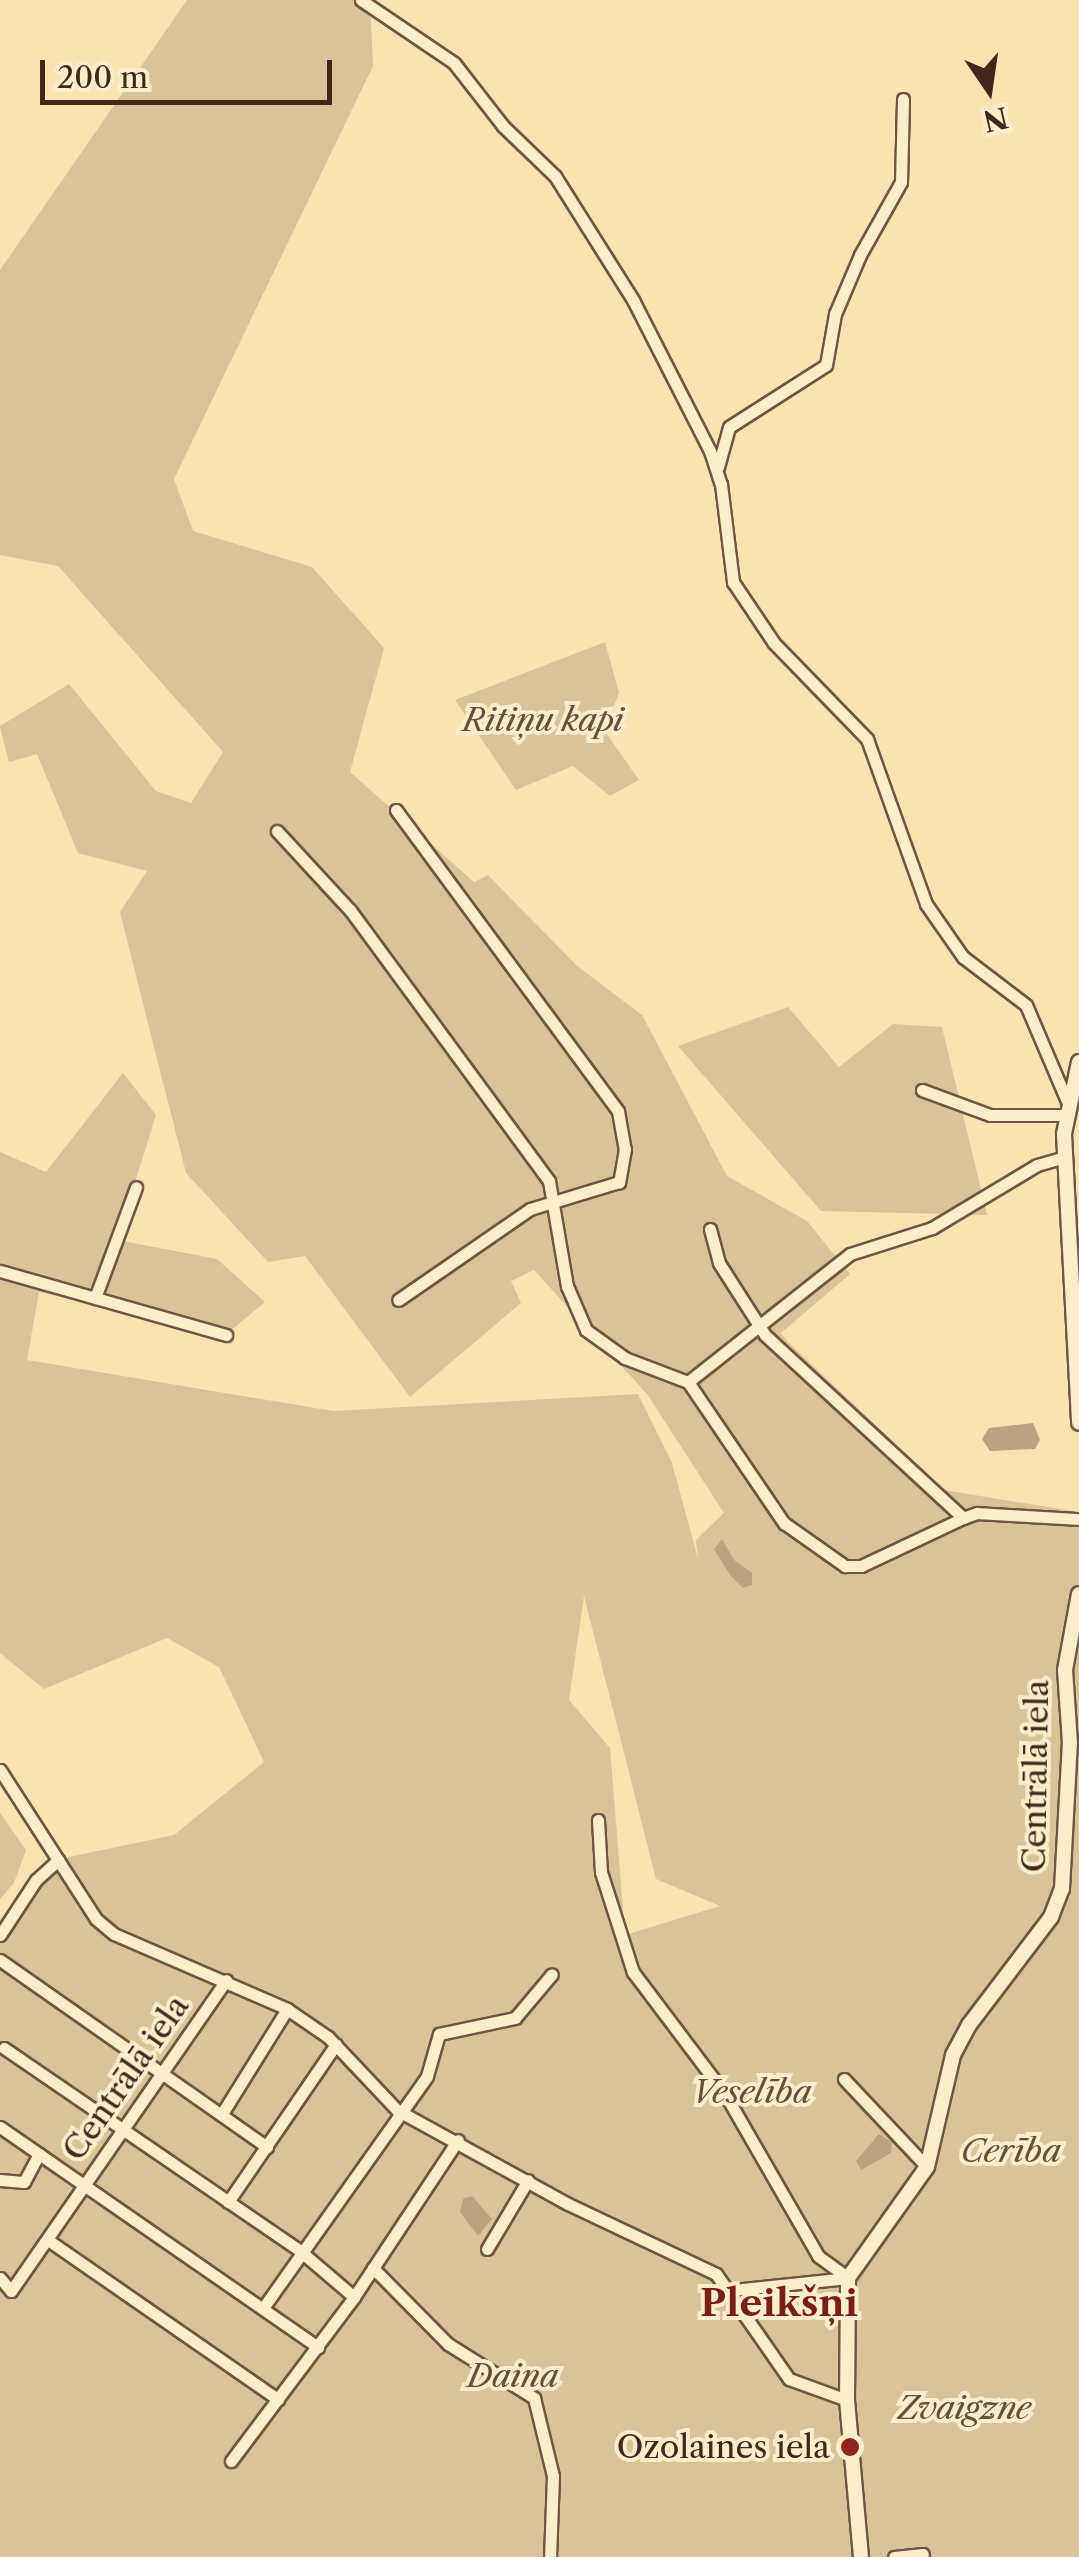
<!DOCTYPE html>
<html>
<head>
<meta charset="utf-8">
<style>
	body { margin:0 }
	#map { position:relative; width:1079px; height:2557px; overflow:hidden; background:#f8e3b1; font-family:"Libre Caslon Text",serif }
	div>[style] { position:absolute }
	.green>* { inset:0; background:#d9c398 }
	.water>* { inset:0; background:#baa37f }
	.roads { filter:drop-shadow(2px 0 #705642) drop-shadow(-2px 0 #705642) drop-shadow(0 2px #705642) drop-shadow(0 -2px #705642) }
	.minor>* { height:11px; margin:-5.5px; padding:0 5.5px; transform-origin:5.5px; border-radius:5.5px; background:#faedcc }
	.tertiary>* { height:14px; margin:-7px; padding:0 7px; transform-origin:7px; border-radius:7px; background:#faedcc }
	.dots>* { width:28px; height:28px; translate:-50% -50%; box-sizing:border-box; border:5px solid #faedcc; border-radius:50% }
	span { translate:-50% -50%; white-space:nowrap; text-align:center; line-height:1.15; -webkit-text-stroke:8px #faedcc; paint-order:stroke }
	.park-label { font-size:32px; color:#684e3c; font-style:italic }
	.street-label { font-size:32px; color:#42271d }
	.poi-label { font-size:32px; color:#42271d }
	.right { translate:-100% -50%; text-align:right }
	.quarter-label { font-size:38px; color:#7a1f14; font-weight:700 }
	.north { position:absolute; left:939px; top:40px; width:100px; height:100px; -webkit-text-stroke:8px #faedcc; paint-order:stroke; rotate:167deg; font-size:28px; font-weight:700; line-height:40px; text-align:center; color:#42271d }
	.north::after { content:''; display:block; margin:auto; width:35px; height:45px; background:#42271d; clip-path:polygon(50% 0,100% 100%,50% 72%,0 100%) }
	.scale { position:absolute; left:40px; top:60px; width:292px; height:45px; box-sizing:border-box; border:5px solid #42271d; border-top:0; padding-left:12px; font-size:30px; line-height:35px; white-space:nowrap; color:#42271d; -webkit-text-stroke:8px #faedcc; paint-order:stroke }
</style>
</head>
<body>
<div id="map">
	<div class="green">
		<i style="clip-path:polygon(evenodd,187px 0,370px 0,373px 66px,174px 479px,193px 531px,312px 567px,384px 648px,350px 772px,474px 882px,488px 875px,576px 965px,642px 1015px,727px 1176px,807px 1221px,850px 1274px,781px 1333px,789px 1343px,944px 1490px,1072px 1511px,1079px 1518px,1079px 2557px,0 2557px,0 1925px,45px 1862px,174px 1835px,264px 1762px,219px 1667px,167px 1638px,44px 1689px,0 1653px,0 1152px,46px 1172px,123px 1073px,156px 1115px,117px 1240px,217px 1259px,265px 1302px,217px 1342px,149px 1314px,39px 1292px,27px 1360px,333px 1411px,638px 1394px,672px 1463px,698px 1559px,696px 1540px,724px 1513px,647px 1394px,534px 1270px,511px 1281px,521px 1303px,410px 1397px,305px 1256px,268px 1262px,186px 1173px,120px 912px,147px 871px,78px 853px,37px 754px,9px 762px,0 726px,69px 684px,156px 791px,191px 803px,223px 752px,58px 566px,0 555px,0 270px,187px 0,584px 1596px,656px 1879px,720px 1906px,625px 1935px,610px 1748px,569px 1700px,584px 1596px)"></i>
		<i style="clip-path:polygon(605px 642px,619px 693px,604px 730px,639px 780px,610px 796px,573px 766px,516px 790px,455px 700px)"></i>
		<i style="clip-path:polygon(788px 1007px,839px 1067px,893px 1024px,942px 1027px,987px 1215px,821px 1211px,678px 1046px)"></i>
		<i style="clip-path:polygon(0 1813px,26px 1850px,14px 1883px,0 1899px)"></i>
	</div>
	<div class="water">
		<i style="clip-path:polygon(1033px 1423px,1040px 1440px,1035px 1449px,990px 1451px,982px 1439px,989px 1428px)"></i>
		<i style="clip-path:polygon(722px 1539px,734px 1560px,752px 1573px,752px 1585px,743px 1588px,730px 1575px,714px 1549px)"></i>
		<i style="clip-path:polygon(879px 2134px,892px 2142px,891px 2153px,861px 2170px,856px 2161px)"></i>
		<i style="clip-path:polygon(472px 2196px,492px 2219px,478px 2236px,460px 2212px,463px 2199px)"></i>
	</div>
	<div class="roads">
		<div class="minor">
			<i style="left:361px;top:0;width:112px;rotate:34.1deg"></i>
			<i style="left:454px;top:63px;width:80px;rotate:52.1deg"></i>
			<i style="left:503px;top:126px;width:72px;rotate:43.9deg"></i>
			<i style="left:555px;top:176px;width:146px;rotate:57.8deg"></i>
			<i style="left:633px;top:300px;width:169px;rotate:63deg"></i>
			<i style="left:710px;top:451px;width:35px;rotate:72deg"></i>
			<i style="left:721px;top:484px;width:99px;rotate:83deg"></i>
			<i style="left:733px;top:582px;width:73px;rotate:56.1deg"></i>
			<i style="left:774px;top:643px;width:134px;rotate:45.9deg"></i>
			<i style="left:867px;top:739px;width:175px;rotate:70.3deg"></i>
			<i style="left:926px;top:904px;width:65px;rotate:55.1deg"></i>
			<i style="left:963px;top:957px;width:79px;rotate:37.3deg"></i>
			<i style="left:1026px;top:1005px;width:104px;rotate:66.9deg"></i>
			<i style="left:718px;top:467px;width:41px;rotate:-74.6deg"></i>
			<i style="left:729px;top:427px;width:115px;rotate:-32.6deg"></i>
			<i style="left:826px;top:365px;width:52px;rotate:-80deg"></i>
			<i style="left:835px;top:314px;width:64px;rotate:-67deg"></i>
			<i style="left:860px;top:255px;width:84px;rotate:-60.7deg"></i>
			<i style="left:901px;top:182px;width:83px;rotate:-88.6deg"></i>
			<i style="left:396px;top:810px;width:374px;rotate:53.6deg"></i>
			<i style="left:618px;top:1111px;width:39px;rotate:80deg"></i>
			<i style="left:625px;top:1149px;width:34px;rotate:100deg"></i>
			<i style="left:619px;top:1182px;width:93px;rotate:163.1deg"></i>
			<i style="left:530px;top:1209px;width:160px;rotate:145.4deg"></i>
			<i style="left:277px;top:831px;width:108px;rotate:47.3deg"></i>
			<i style="left:350px;top:910px;width:336px;rotate:53.7deg"></i>
			<i style="left:549px;top:1181px;width:107px;rotate:80.3deg"></i>
			<i style="left:567px;top:1286px;width:48px;rotate:66.6deg"></i>
			<i style="left:586px;top:1330px;width:48px;rotate:35.7deg"></i>
			<i style="left:625px;top:1358px;width:67px;rotate:20.9deg"></i>
			<i style="left:688px;top:1382px;width:171px;rotate:55.8deg"></i>
			<i style="left:784px;top:1523px;width:75px;rotate:35.2deg"></i>
			<i style="left:845px;top:1566px;width:16px"></i>
			<i style="left:861px;top:1566px;width:113px;rotate:-25.2deg"></i>
			<i style="left:922px;top:1090px;width:72px;rotate:20.2deg"></i>
			<i style="left:990px;top:1115px;width:76px"></i>
			<i style="left:710px;top:1229px;width:35px;rotate:75deg"></i>
			<i style="left:719px;top:1263px;width:85px;rotate:57.4deg"></i>
			<i style="left:765px;top:1335px;width:270px;rotate:42.7deg"></i>
			<i style="left:963px;top:1518px;width:15px;rotate:-20deg"></i>
			<i style="left:977px;top:1513px;width:102px;rotate:3.4deg"></i>
			<i style="left:0;top:1271px;width:235px;rotate:15.8deg"></i>
			<i style="left:95px;top:1298px;width:118px;rotate:-69.7deg"></i>
			<i style="left:688px;top:1382px;width:206px;rotate:-38.3deg"></i>
			<i style="left:850px;top:1254px;width:86px;rotate:-17.6deg"></i>
			<i style="left:932px;top:1228px;width:122px;rotate:-31deg"></i>
			<i style="left:1037px;top:1165px;width:29px;rotate:-16deg"></i>
			<i style="left:0;top:1770px;width:177px;rotate:57.2deg"></i>
			<i style="left:96px;top:1919px;width:23px;rotate:40deg"></i>
			<i style="left:114px;top:1934px;width:189px;rotate:23.4deg"></i>
			<i style="left:287px;top:2009px;width:50px;rotate:34.3deg"></i>
			<i style="left:328px;top:2037px;width:100px;rotate:46.6deg"></i>
			<i style="left:397px;top:2110px;width:193px;rotate:28.8deg"></i>
			<i style="left:566px;top:2203px;width:166px;rotate:25.3deg"></i>
			<i style="left:716px;top:2274px;width:128px;rotate:55.2deg"></i>
			<i style="left:789px;top:2379px;width:62px;rotate:19.9deg"></i>
			<i style="left:598px;top:1820px;width:52px;rotate:86.7deg"></i>
			<i style="left:601px;top:1872px;width:105px;rotate:72.3deg"></i>
			<i style="left:633px;top:1972px;width:153px;rotate:53deg"></i>
			<i style="left:725px;top:2094px;width:187px;rotate:60.1deg"></i>
			<i style="left:818px;top:2256px;width:37px;rotate:36deg"></i>
			<i style="left:848px;top:2278px;width:118px;rotate:174.1deg"></i>
			<i style="left:0;top:1935px;width:66px;rotate:-56.8deg"></i>
			<i style="left:36px;top:1880px;width:30px;rotate:-42deg"></i>
			<i style="left:0;top:1960px;width:326px;rotate:35deg"></i>
			<i style="left:4px;top:2048px;width:358px;rotate:34.4deg"></i>
			<i style="left:299px;top:2250px;width:72px;rotate:40.5deg"></i>
			<i style="left:844px;top:2079px;width:121px;rotate:46.7deg"></i>
			<i style="left:223px;top:2112px;width:121px;rotate:-58.1deg"></i>
			<i style="left:0;top:2127px;width:387px;rotate:34.7deg"></i>
			<i style="left:0;top:2180px;width:24px;rotate:5deg"></i>
			<i style="left:24px;top:2182px;width:32px;rotate:-62deg"></i>
			<i style="left:228px;top:2202px;width:191px;rotate:-55.6deg"></i>
			<i style="left:48px;top:2240px;width:280px;rotate:34.7deg"></i>
			<i style="left:487px;top:2249px;width:80px;rotate:-59.3deg"></i>
			<i style="left:373px;top:2268px;width:107px;rotate:45.4deg"></i>
			<i style="left:448px;top:2344px;width:102px;rotate:32.1deg"></i>
			<i style="left:534px;top:2398px;width:80px;rotate:76.3deg"></i>
			<i style="left:553px;top:2476px;width:81px;rotate:92.1deg"></i>
			<i style="left:0;top:2278px;width:17px;rotate:50deg"></i>
			<i style="left:11px;top:2291px;width:378px;rotate:-55.3deg"></i>
			<i style="left:263px;top:2308px;width:284px;rotate:-54.7deg"></i>
			<i style="left:427px;top:2076px;width:44px;rotate:-74.1deg"></i>
			<i style="left:439px;top:2034px;width:78px;rotate:-11.9deg"></i>
			<i style="left:515px;top:2018px;width:57px;rotate:-49.9deg"></i>
			<i style="left:231px;top:2461px;width:205px;rotate:-53.1deg"></i>
			<i style="left:354px;top:2297px;width:188px;rotate:-56.5deg"></i>
			<i style="left:894px;top:2557px;width:29px;rotate:-6deg"></i>
		</div>
		<div class="tertiary">
			<i style="left:1079px;top:1062px;width:74px;rotate:101.8deg"></i>
			<i style="left:1064px;top:1134px;width:289px;rotate:87deg"></i>
			<i style="left:861px;top:2557px;width:158px;rotate:-95.1deg"></i>
			<i style="left:847px;top:2400px;width:122px;rotate:-89.5deg"></i>
			<i style="left:848px;top:2278px;width:136px;rotate:-54.6deg"></i>
			<i style="left:927px;top:2167px;width:115px;rotate:-76.9deg"></i>
			<i style="left:953px;top:2055px;width:34px;rotate:-62deg"></i>
			<i style="left:969px;top:2025px;width:136px;rotate:-52.8deg"></i>
			<i style="left:1051px;top:1917px;width:30px;rotate:-69deg"></i>
			<i style="left:1062px;top:1889px;width:146px;rotate:-86.9deg"></i>
			<i style="left:1070px;top:1743px;width:73px;rotate:-93.9deg"></i>
			<i style="left:1065px;top:1670px;width:77px;rotate:-79.6deg"></i>
		</div>
	</div>
	<div class="dots">
		<i style="left:850px;top:2447px;background:#8f2418"></i>
	</div>
	<div class="park-label">
		<span style="left:543px;top:720px">Ritiņu kapi</span>
		<span style="left:752px;top:2092px">Veselība</span>
		<span style="left:1011px;top:2151px">Cerība</span>
		<span style="left:513px;top:2376px">Daina</span>
		<span style="left:964px;top:2408px">Zvaigzne</span>
	</div>
	<div class="street-label">
		<span style="left:1036px;top:1776px;rotate:-89deg">Centrālā iela</span>
		<span style="left:126px;top:2078px;rotate:-55deg">Centrālā iela</span>
	</div>
	<div class="poi-label">
		<span class="right" style="left:830px;top:2447px">Ozolaines iela</span>
	</div>
	<div class="quarter-label">
		<span style="left:779px;top:2303px">Pleikšņi</span>
	</div>
	<div class="north">N</div>
	<div class="scale">200 m</div>
</div>
</body>
</html>
